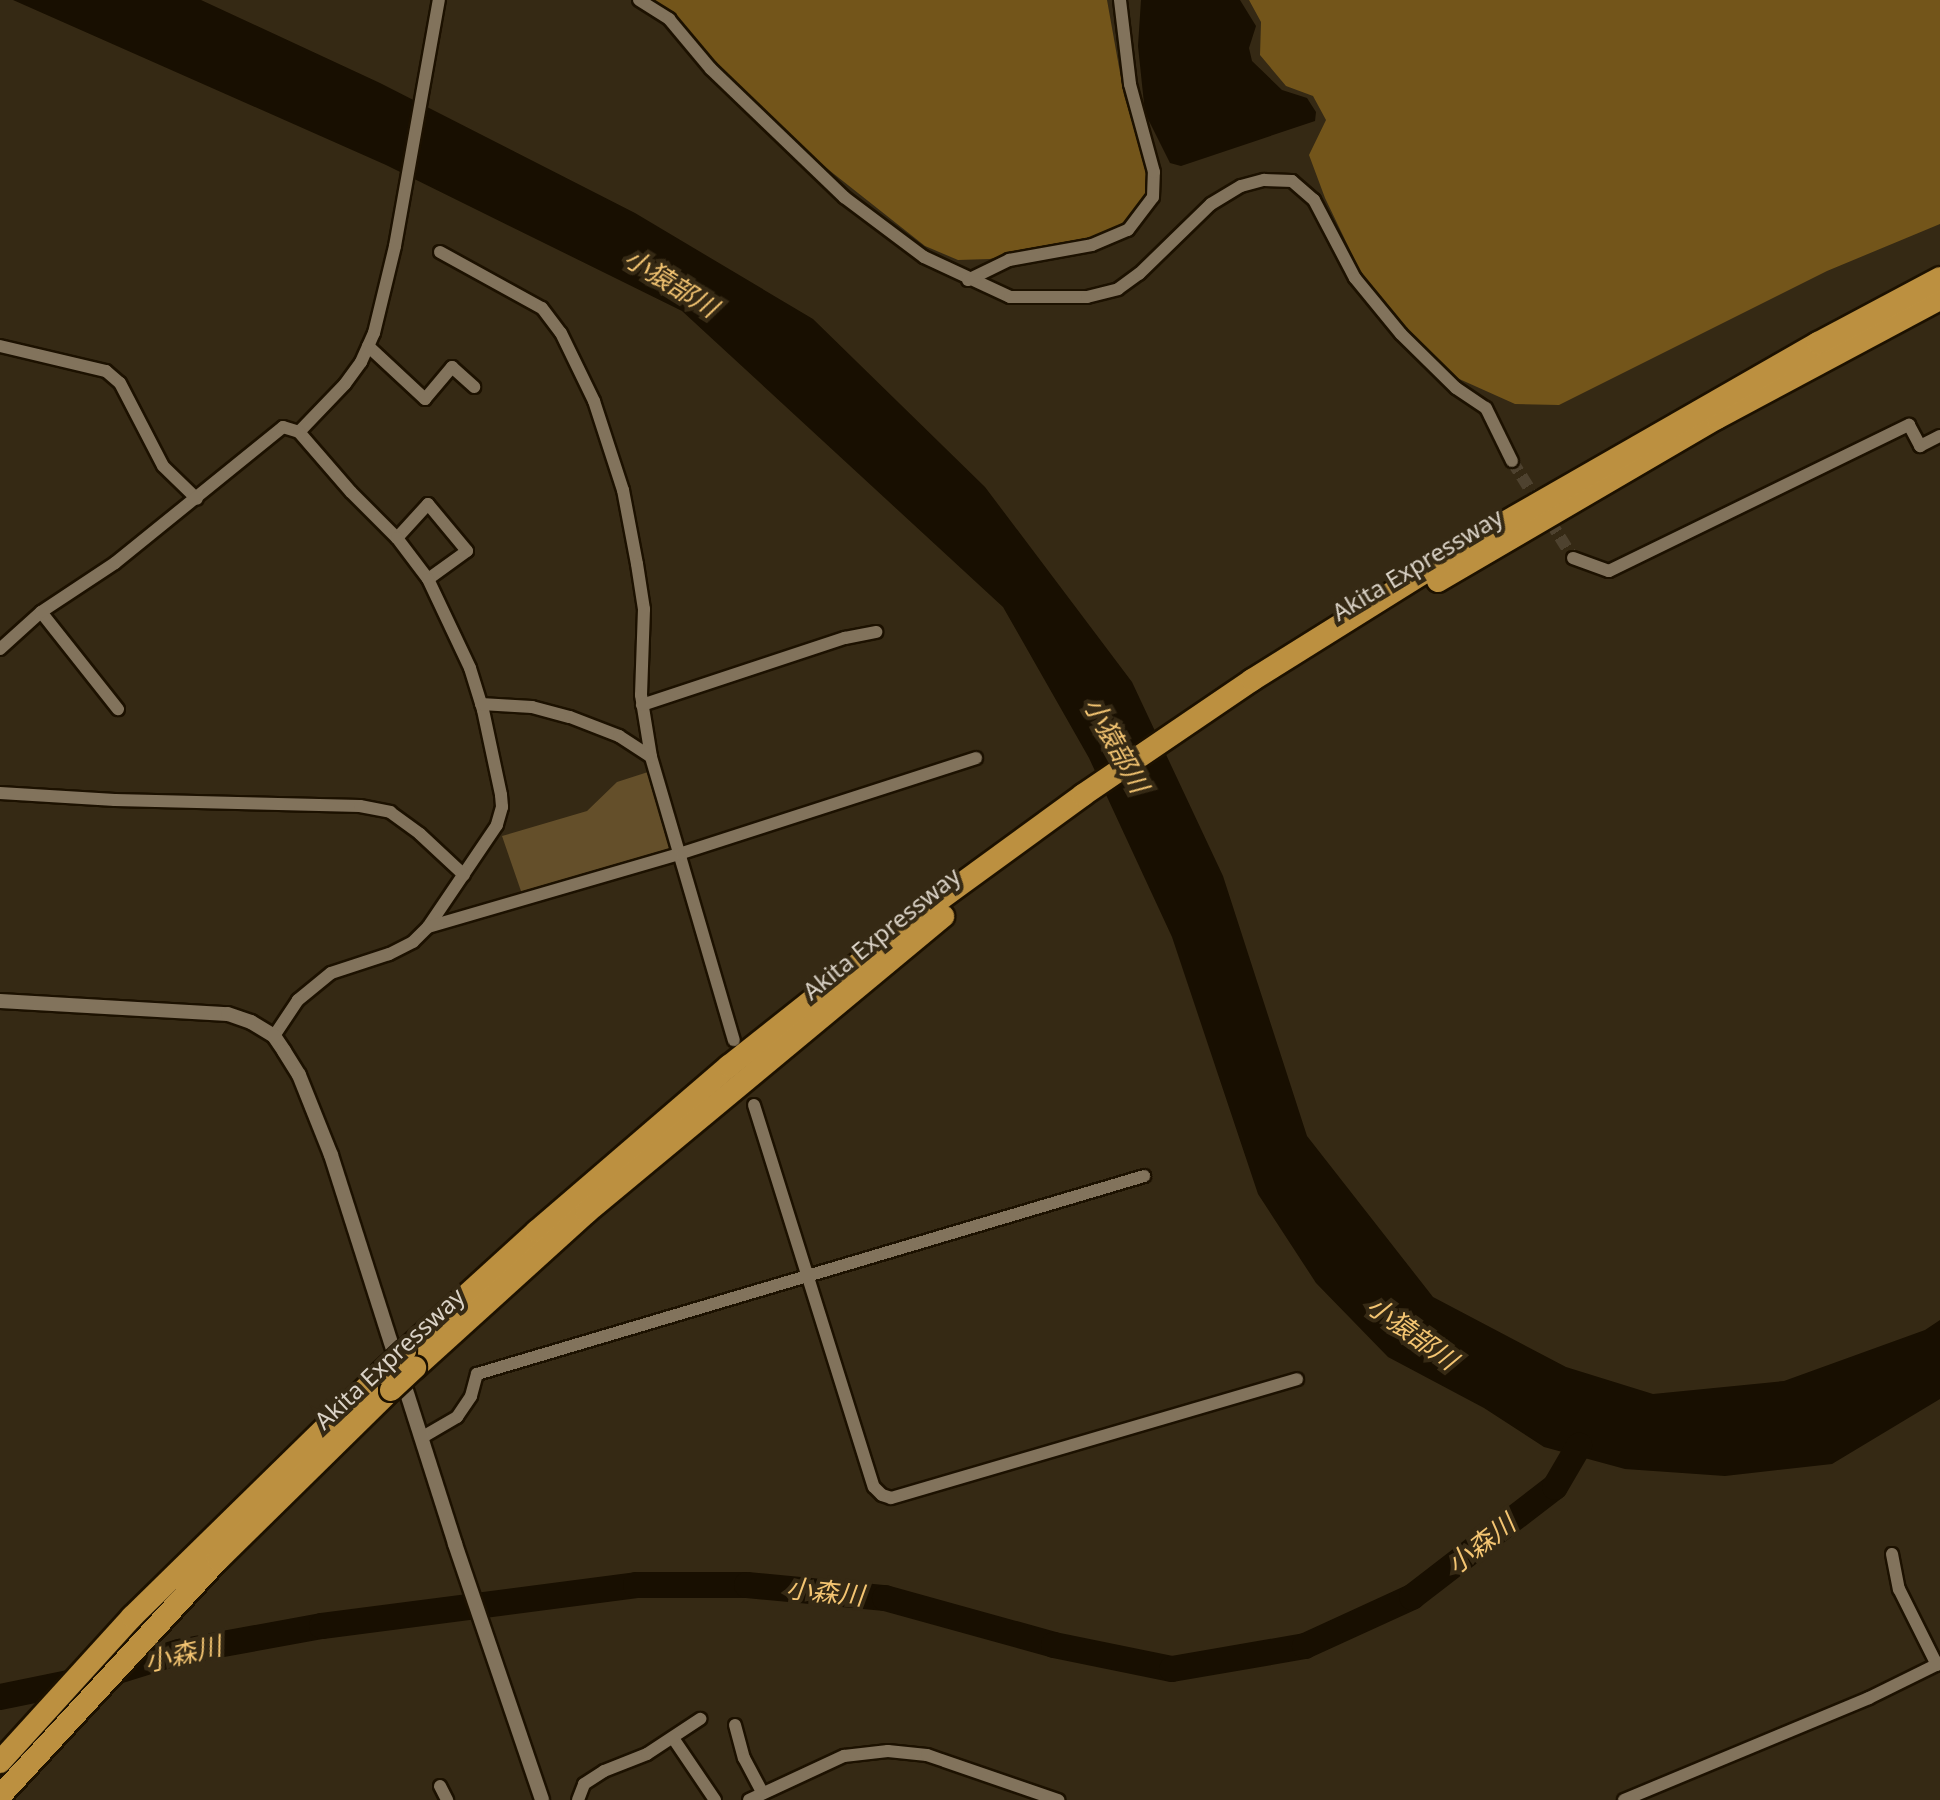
<!DOCTYPE html>
<html>
<head>
<meta charset="utf-8">
<style>
	body { margin:0 }
	#map { position:relative; width:1940px; height:1800px; overflow:hidden; background:#352914; font-family:"Noto Sans","Noto Sans JP",sans-serif }
	div>[style] { position:absolute }
	.green>* { inset:0; background:#644f2a }
	.forest>* { inset:0; background:#73551a }
	.water>* { inset:0; background:#180f01 }
	.river>* { height:26px; margin:-13px; padding:0 13px; transform-origin:13px; border-radius:13px; background:#180f01 }
	.minor-tunnel>* { height:12px; margin-top:-6px; transform-origin:0; background:repeating-linear-gradient(90deg,#4e422f 0 12px,transparent 0 18px) }
	.roads { filter:drop-shadow(2px 0 #1c1100) drop-shadow(-2px 0 #1c1100) drop-shadow(0 2px #1c1100) drop-shadow(0 -2px #1c1100) }
	.minor>* { height:12px; margin:-6px; padding:0 6px; transform-origin:6px; border-radius:6px; background:#82735c }
	.tertiary>* { height:14px; margin:-7px; padding:0 7px; transform-origin:7px; border-radius:7px; background:#82735c }
	.motorway>* { height:22px; margin:-11px; padding:0 11px; transform-origin:11px; border-radius:11px; background:#bc9040 }
	.bridges { filter:drop-shadow(2px 0 #1c1100) drop-shadow(-2px 0 #1c1100) drop-shadow(0 2px #1c1100) drop-shadow(0 -2px #1c1100) }
	.motorway-bridge>* { height:22px; margin:-11px; padding:0 11px; transform-origin:11px; border-radius:11px; background:#bc9040 }
	span { translate:-50% -50%; white-space:nowrap; text-align:center; line-height:1.15; -webkit-text-stroke:8px #352914; paint-order:stroke }
	.street-label { font-size:24px; color:#dad2c6 }
	.water-label { font-size:26px; color:#f4c572; font-style:italic }
</style>
</head>
<body>
<div id="map">
	<div class="green">
		<i style="clip-path:polygon(648px 772px,673px 849px,522px 894px,502px 836px,587px 811px,617px 782px)"></i>
	</div>
	<div class="forest">
		<i style="clip-path:polygon(651px 0,1107px 0,1124px 95px,1147px 170px,1146px 197px,1125px 224px,1094px 240px,1024px 250px,990px 259px,958px 260px,925px 246px,815px 159px,705px 55px,673px 13px)"></i>
		<i style="clip-path:polygon(1249px 0,1940px 0,1940px 224px,1827px 271px,1559px 405px,1515px 404px,1457px 378px,1398px 323px,1362px 275px,1325px 198px,1309px 155px,1326px 120px,1313px 96px,1286px 86px,1260px 55px,1261px 22px)"></i>
	</div>
	<div class="water">
		<i style="clip-path:polygon(13px 0,201px 0,380px 83px,635px 213px,813px 319px,985px 487px,1132px 682px,1223px 876px,1307px 1136px,1433px 1297px,1566px 1367px,1653px 1394px,1784px 1381px,1925px 1330px,1940px 1320px,1940px 1399px,1832px 1464px,1725px 1476px,1625px 1469px,1544px 1447px,1484px 1408px,1388px 1357px,1316px 1283px,1258px 1194px,1172px 937px,1089px 758px,1003px 607px,682px 311px,386px 165px)"></i>
		<i style="clip-path:polygon(1141px 0,1240px 0,1256px 26px,1249px 48px,1252px 61px,1282px 90px,1307px 98px,1316px 112px,1315px 121px,1181px 166px,1170px 163px,1145px 113px,1138px 46px)"></i>
	</div>
	<div class="river">
		<i style="left:0;top:1697px;width:100px;rotate:-11.5deg"></i>
		<i style="left:98px;top:1677px;width:85px;rotate:-17.2deg"></i>
		<i style="left:179px;top:1652px;width:145px;rotate:-10.3deg"></i>
		<i style="left:322px;top:1626px;width:317px;rotate:-7.4deg"></i>
		<i style="left:636px;top:1585px;width:111px"></i>
		<i style="left:747px;top:1585px;width:139px;rotate:5.4deg"></i>
		<i style="left:885px;top:1598px;width:175px;rotate:15.5deg"></i>
		<i style="left:1054px;top:1645px;width:120px;rotate:11.5deg"></i>
		<i style="left:1172px;top:1669px;width:135px;rotate:-9.8deg"></i>
		<i style="left:1305px;top:1646px;width:118px;rotate:-24.6deg"></i>
		<i style="left:1412px;top:1597px;width:180px;rotate:-37.6deg"></i>
		<i style="left:1555px;top:1487px;width:48px;rotate:-59.7deg"></i>
	</div>
	<div class="minor-tunnel">
		<i style="left:1512px;top:461px;width:115px;rotate:57.8deg"></i>
	</div>
	<div class="roads">
		<div class="minor">
			<i style="left:639px;top:0;width:36px;rotate:32deg"></i>
			<i style="left:669px;top:19px;width:65px;rotate:50deg"></i>
			<i style="left:711px;top:69px;width:185px;rotate:43.9deg"></i>
			<i style="left:844px;top:197px;width:100px;rotate:36.9deg"></i>
			<i style="left:924px;top:257px;width:95px;rotate:24.9deg"></i>
			<i style="left:1010px;top:297px;width:77px"></i>
			<i style="left:1087px;top:297px;width:32px;rotate:-14deg"></i>
			<i style="left:1118px;top:289px;width:26px;rotate:-36deg"></i>
			<i style="left:1139px;top:274px;width:100px;rotate:-44.2deg"></i>
			<i style="left:1211px;top:204px;width:35px;rotate:-31deg"></i>
			<i style="left:1241px;top:186px;width:24px;rotate:-15deg"></i>
			<i style="left:1264px;top:180px;width:28px;rotate:2deg"></i>
			<i style="left:1292px;top:181px;width:29px;rotate:41deg"></i>
			<i style="left:1314px;top:200px;width:88px;rotate:62.3deg"></i>
			<i style="left:1355px;top:278px;width:72px;rotate:50.6deg"></i>
			<i style="left:1401px;top:334px;width:77px;rotate:44.5deg"></i>
			<i style="left:1456px;top:388px;width:36px;rotate:34deg"></i>
			<i style="left:1486px;top:408px;width:59px;rotate:63.9deg"></i>
			<i style="left:440px;top:252px;width:116px;rotate:28.8deg"></i>
			<i style="left:542px;top:308px;width:31px;rotate:53deg"></i>
			<i style="left:561px;top:333px;width:76px;rotate:64.1deg"></i>
			<i style="left:594px;top:401px;width:94px;rotate:72deg"></i>
			<i style="left:623px;top:490px;width:75px;rotate:79.3deg"></i>
			<i style="left:637px;top:564px;width:46px;rotate:81.2deg"></i>
			<i style="left:644px;top:609px;width:86px;rotate:92deg"></i>
			<i style="left:641px;top:695px;width:63px;rotate:80.8deg"></i>
			<i style="left:651px;top:757px;width:295px;rotate:73.7deg"></i>
			<i style="left:968px;top:280px;width:46px;rotate:-26deg"></i>
			<i style="left:1009px;top:260px;width:84px;rotate:-10.2deg"></i>
			<i style="left:1092px;top:245px;width:39px;rotate:-23deg"></i>
			<i style="left:1128px;top:230px;width:41px;rotate:-52.9deg"></i>
			<i style="left:1153px;top:197px;width:25px;rotate:-88deg"></i>
			<i style="left:1154px;top:172px;width:91px;rotate:-105.3deg"></i>
			<i style="left:1130px;top:84px;width:85px;rotate:-96.8deg"></i>
			<i style="left:0;top:346px;width:109px;rotate:13.3deg"></i>
			<i style="left:106px;top:371px;width:18px;rotate:41deg"></i>
			<i style="left:120px;top:383px;width:93px;rotate:62.6deg"></i>
			<i style="left:163px;top:466px;width:47px;rotate:44.1deg"></i>
			<i style="left:368px;top:346px;width:78px;rotate:42.9deg"></i>
			<i style="left:425px;top:399px;width:42px;rotate:-49.8deg"></i>
			<i style="left:452px;top:367px;width:30px;rotate:42deg"></i>
			<i style="left:299px;top:432px;width:66px;rotate:-46.2deg"></i>
			<i style="left:345px;top:384px;width:27px;rotate:-54deg"></i>
			<i style="left:361px;top:362px;width:32px;rotate:-66deg"></i>
			<i style="left:374px;top:333px;width:89px;rotate:-76.4deg"></i>
			<i style="left:395px;top:246px;width:250px;rotate:-79.9deg"></i>
			<i style="left:397px;top:538px;width:46px;rotate:-47.6deg"></i>
			<i style="left:428px;top:504px;width:61px;rotate:50.3deg"></i>
			<i style="left:467px;top:551px;width:48px;rotate:144.3deg"></i>
			<i style="left:1573px;top:558px;width:38px;rotate:20deg"></i>
			<i style="left:1609px;top:571px;width:334px;rotate:-26deg"></i>
			<i style="left:1909px;top:425px;width:24px;rotate:62deg"></i>
			<i style="left:1920px;top:446px;width:22px;rotate:-27deg"></i>
			<i style="left:41px;top:612px;width:124px;rotate:51.6deg"></i>
			<i style="left:0;top:649px;width:55px;rotate:-42.1deg"></i>
			<i style="left:41px;top:612px;width:89px;rotate:-33.5deg"></i>
			<i style="left:115px;top:563px;width:216px;rotate:-39deg"></i>
			<i style="left:283px;top:427px;width:17px;rotate:17deg"></i>
			<i style="left:299px;top:432px;width:79px;rotate:49.1deg"></i>
			<i style="left:351px;top:492px;width:65px;rotate:45deg"></i>
			<i style="left:397px;top:538px;width:51px;rotate:52.9deg"></i>
			<i style="left:428px;top:579px;width:98px;rotate:64.7deg"></i>
			<i style="left:470px;top:668px;width:44px;rotate:72.8deg"></i>
			<i style="left:483px;top:710px;width:87px;rotate:78deg"></i>
			<i style="left:501px;top:795px;width:12px;rotate:85deg"></i>
			<i style="left:502px;top:807px;width:19px;rotate:106deg"></i>
			<i style="left:497px;top:825px;width:123px;rotate:124.1deg"></i>
			<i style="left:428px;top:927px;width:21px;rotate:135deg"></i>
			<i style="left:413px;top:942px;width:27px;rotate:153deg"></i>
			<i style="left:389px;top:954px;width:61px;rotate:161.9deg"></i>
			<i style="left:331px;top:973px;width:43px;rotate:140.7deg"></i>
			<i style="left:298px;top:1000px;width:43px;rotate:123.7deg"></i>
			<i style="left:481px;top:704px;width:51px;rotate:3.4deg"></i>
			<i style="left:532px;top:707px;width:39px;rotate:15deg"></i>
			<i style="left:570px;top:717px;width:53px;rotate:21.2deg"></i>
			<i style="left:619px;top:736px;width:38px;rotate:33deg"></i>
			<i style="left:642px;top:705px;width:214px;rotate:-18.3deg"></i>
			<i style="left:845px;top:638px;width:32px;rotate:-11deg"></i>
			<i style="left:0;top:793px;width:115px;rotate:3.5deg"></i>
			<i style="left:115px;top:800px;width:245px;rotate:1.4deg"></i>
			<i style="left:360px;top:806px;width:31px;rotate:11deg"></i>
			<i style="left:390px;top:812px;width:37px;rotate:36deg"></i>
			<i style="left:420px;top:834px;width:60px;rotate:43deg"></i>
			<i style="left:428px;top:927px;width:265px;rotate:-16.2deg"></i>
			<i style="left:682px;top:853px;width:309px;rotate:-17.9deg"></i>
			<i style="left:754px;top:1105px;width:400px;rotate:72.6deg"></i>
			<i style="left:874px;top:1487px;width:11px;rotate:45deg"></i>
			<i style="left:882px;top:1495px;width:9px;rotate:18deg"></i>
			<i style="left:891px;top:1498px;width:423px;rotate:-16.3deg"></i>
			<i style="left:421px;top:1438px;width:42px;rotate:-30.3deg"></i>
			<i style="left:457px;top:1417px;width:25px;rotate:-56deg"></i>
			<i style="left:471px;top:1396px;width:23px;rotate:-75deg"></i>
			<i style="left:477px;top:1374px;width:696px;rotate:-16.53deg"></i>
			<i style="left:1892px;top:1554px;width:36px;rotate:79deg"></i>
			<i style="left:1899px;top:1589px;width:85px;rotate:63.4deg"></i>
			<i style="left:735px;top:1725px;width:34px;rotate:75deg"></i>
			<i style="left:744px;top:1758px;width:40px;rotate:62deg"></i>
			<i style="left:673px;top:1738px;width:75px;rotate:55.9deg"></i>
			<i style="left:440px;top:1786px;width:16px;rotate:63deg"></i>
			<i style="left:578px;top:1800px;width:17px;rotate:-69deg"></i>
			<i style="left:584px;top:1784px;width:24px;rotate:-33deg"></i>
			<i style="left:604px;top:1771px;width:46px;rotate:-21.6deg"></i>
			<i style="left:647px;top:1754px;width:64px;rotate:-33.4deg"></i>
			<i style="left:749px;top:1800px;width:105px;rotate:-24.9deg"></i>
			<i style="left:844px;top:1756px;width:44px;rotate:-6.5deg"></i>
			<i style="left:888px;top:1751px;width:39px;rotate:6deg"></i>
			<i style="left:927px;top:1755px;width:139px;rotate:19deg"></i>
			<i style="left:1624px;top:1800px;width:265px;rotate:-22.6deg"></i>
			<i style="left:1869px;top:1698px;width:79px;rotate:-26.2deg"></i>
		</div>
		<div class="tertiary">
			<i style="left:0;top:1001px;width:228px;rotate:3.3deg"></i>
			<i style="left:228px;top:1014px;width:24px;rotate:19deg"></i>
			<i style="left:251px;top:1022px;width:27px;rotate:31deg"></i>
			<i style="left:274px;top:1036px;width:18px;rotate:56deg"></i>
			<i style="left:284px;top:1051px;width:28px;rotate:58deg"></i>
			<i style="left:299px;top:1075px;width:86px;rotate:68.2deg"></i>
			<i style="left:331px;top:1155px;width:408px;rotate:72.3deg"></i>
			<i style="left:455px;top:1544px;width:270px;rotate:71.2deg"></i>
		</div>
		<div class="motorway">
			<i style="left:1438px;top:581px;width:323px;rotate:-30.3deg"></i>
			<i style="left:1717px;top:418px;width:253px;rotate:-28.1deg"></i>
			<i style="left:405px;top:1351px;width:178px;rotate:-42.3deg"></i>
			<i style="left:537px;top:1231px;width:253px;rotate:-40.7deg"></i>
			<i style="left:729px;top:1066px;width:258px;rotate:-38.4deg"></i>
			<i style="left:931px;top:906px;width:188px;rotate:-36.1deg"></i>
			<i style="left:1083px;top:795px;width:204px;rotate:-34.2deg"></i>
			<i style="left:1252px;top:680px;width:295px;rotate:-32deg"></i>
			<i style="left:1502px;top:524px;width:364px;rotate:-29.8deg"></i>
			<i style="left:1818px;top:343px;width:138px;rotate:-28deg"></i>
			<i style="left:415px;top:1368px;width:232px;rotate:-42.2deg"></i>
			<i style="left:587px;top:1212px;width:463px;rotate:-39.7deg"></i>
			<i style="left:0;top:1762px;width:196px;rotate:-47.7deg"></i>
			<i style="left:132px;top:1617px;width:349px;rotate:-44.4deg"></i>
			<i style="left:0;top:1796px;width:321px;rotate:-47.3deg"></i>
			<i style="left:218px;top:1560px;width:243px;rotate:-44.5deg"></i>
		</div>
	</div>
	<div class="bridges">
		<div class="motorway-bridge">
			<i style="left:381px;top:1373px;width:33px;rotate:-43deg"></i>
			<i style="left:391px;top:1390px;width:33px;rotate:-43deg"></i>
		</div>
	</div>
	<div class="street-label">
		<span style="left:1417px;top:564px;rotate:-31deg">Akita Expressway</span>
		<span style="left:881px;top:933px;rotate:-39deg">Akita Expressway</span>
		<span style="left:389px;top:1358px;rotate:-43deg">Akita Expressway</span>
	</div>
	<div class="water-label">
		<span style="left:671px;top:283px;rotate:32deg">小猿部川</span>
		<span style="left:1116px;top:745px;rotate:61deg">小猿部川</span>
		<span style="left:1412px;top:1333px;rotate:36deg">小猿部川</span>
		<span style="left:1481px;top:1544px;rotate:-38deg">小森川</span>
		<span style="left:825px;top:1592px;rotate:6deg">小森川</span>
		<span style="left:183px;top:1654px;rotate:-13deg">小森川</span>
	</div>
</div>
</body>
</html>
